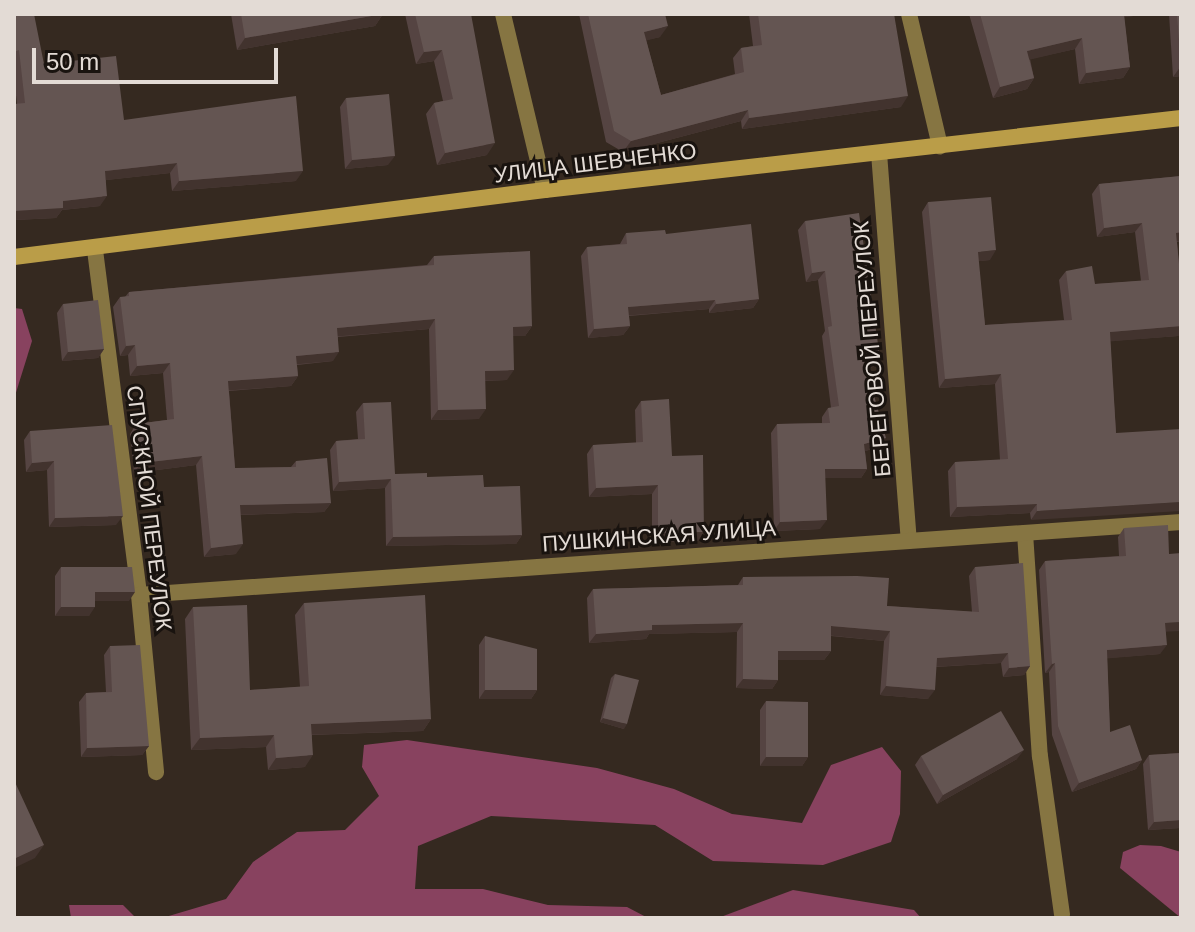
<!DOCTYPE html>
<html>
<head>
<meta charset="utf-8">
<style>
	body { margin:0 }
	#map { position:relative; width:1195px; height:932px; overflow:hidden; background:#352920; font-family:Arial,sans-serif }
	div>[style] { position:absolute }
	.forest>* { inset:0; background:#88425f }
	.street>* { height:16px; margin:-8px; padding:0 8px; transform-origin:8px; border-radius:8px; background:#867542 }
	.secondary>* { height:16px; margin:-8px; padding:0 8px; transform-origin:8px; border-radius:8px; background:#ba9d48 }
	.wall>* { inset:0; background:#554442 }
	.shaded-wall>* { inset:0; background:#42332e }
	.building>* { inset:0; background:#645552 }
	span { translate:-50% -50%; white-space:nowrap; text-align:center; line-height:1.15; -webkit-text-stroke:6px #19130f; paint-order:stroke }
	.street-label { font-size:22px; color:#e3dbd5 }
	.frame { position:absolute; inset:0; border:16px solid #e3dbd5; pointer-events:none }
	.scale { position:absolute; left:32px; top:48px; width:246px; height:36px; box-sizing:border-box; border:4px solid #e3dbd5; border-top:0; padding-left:10px; font-size:24px; line-height:28px; white-space:nowrap; color:#e3dbd5; -webkit-text-stroke:6px #19130f; paint-order:stroke }
</style>
</head>
<body>
<div id="map">
	<div class="forest">
		<i style="clip-path:polygon(14px 308px,22px 309px,32px 341px,14px 399px)"></i>
		<i style="clip-path:polygon(407px 740px,597px 768px,674px 789px,732px 814px,802px 823px,831px 765px,882px 747px,901px 771px,900px 814px,891px 842px,823px 865px,713px 861px,655px 825px,491px 816px,418px 846px,415px 889px,483px 889px,548px 905px,627px 907px,648px 918px,162px 918px,226px 899px,253px 862px,297px 832px,345px 830px,379px 796px,362px 767px,364px 745px)"></i>
		<i style="clip-path:polygon(1140px 845px,1161px 846px,1181px 852px,1181px 918px,1120px 868px,1123px 852px)"></i>
		<i style="clip-path:polygon(793px 890px,914px 910px,921px 918px,718px 918px)"></i>
		<i style="clip-path:polygon(69px 905px,123px 905px,136px 918px,71px 918px)"></i>
	</div>
	<div class="street">
		<i style="left:503px;top:14px;width:181px;rotate:76.6deg"></i>
		<i style="left:909px;top:14px;width:136px;rotate:76.8deg"></i>
		<i style="left:879px;top:153px;width:389px;rotate:85.6deg"></i>
		<i style="left:95px;top:250px;width:348px;rotate:82.7deg"></i>
		<i style="left:139px;top:595px;width:178px;rotate:84.5deg"></i>
		<i style="left:1025px;top:533px;width:224px;rotate:86.2deg"></i>
		<i style="left:1040px;top:756px;width:160px;rotate:82.1deg"></i>
		<i style="left:139px;top:595px;width:1045px;rotate:-4.01deg"></i>
	</div>
	<div class="secondary">
		<i style="left:14px;top:257px;width:535px;rotate:-7.19deg"></i>
		<i style="left:545px;top:190px;width:640px;rotate:-6.46deg"></i>
	</div>
	<div class="wall">
		<i style="clip-path:polygon(14px 14px,44px 64px,124px 120px,296px 181px,172px 191px,170px 173px,106px 180px,100px 206px,62px 210px,56px 218px,14px 220px,14px 104px,17px 104px,14px 78px)"></i>
		<i style="clip-path:polygon(231px 14px,383px 14px,375px 26px,237px 50px)"></i>
		<i style="clip-path:polygon(405px 14px,467px 14px,487px 155px,437px 165px,426px 114px,434px 103px,443px 101px,434px 61px,416px 64px)"></i>
		<i style="clip-path:polygon(579px 14px,665px 14px,660px 37px,646px 40px,661px 95px,735px 74px,733px 58px,741px 48px,753px 46px,749px 14px,894px 14px,901px 107px,742px 129px,741px 121px,623px 152px,606px 142px)"></i>
		<i style="clip-path:polygon(969px 14px,1152px 14px,1124px 17px,1130px 67px,1123px 78px,1079px 84px,1075px 49px,1030px 59px,1034px 78px,1027px 89px,993px 98px)"></i>
		<i style="clip-path:polygon(1169px 14px,1181px 14px,1181px 76px,1173px 77px)"></i>
		<i style="clip-path:polygon(346px 98px,388px 165px,345px 169px,340px 107px)"></i>
		<i style="clip-path:polygon(1181px 176px,1181px 241px,1177px 242px,1181px 285px,1181px 332px,1178px 336px,1110px 341px,1116px 433px,1031px 520px,1030px 513px,950px 517px,948px 471px,955px 462px,1000px 460px,995px 384px,939px 388px,922px 212px,928px 202px,990px 260px,978px 261px,985px 325px,1064px 320px,1059px 280px,1066px 271px,1095px 284px,1141px 281px,1135px 232px,1097px 237px,1092px 194px,1099px 184px)"></i>
		<i style="clip-path:polygon(805px 221px,880px 358px,873px 367px,866px 368px,880px 447px,865px 451px,867px 469px,861px 478px,825px 478px,820px 529px,774px 531px,771px 433px,777px 424px,822px 423px,822px 417px,828px 408px,831px 408px,822px 336px,825px 331px,818px 280px,806px 282px,798px 230px)"></i>
		<i style="clip-path:polygon(626px 233px,666px 234px,759px 299px,753px 308px,709px 313px,709px 309px,629px 316px,630px 326px,623px 335px,588px 338px,581px 256px,587px 247px,620px 244px)"></i>
		<i style="clip-path:polygon(434px 256px,532px 326px,525px 336px,513px 336px,507px 380px,485px 381px,479px 419px,431px 420px,429px 329px,338px 337px,333px 361px,297px 365px,298px 376px,291px 386px,229px 391px,235px 468px,291px 467px,296px 461px,331px 503px,324px 512px,240px 515px,236px 554px,204px 557px,196px 465px,134px 473px,130px 434px,136px 424px,167px 420px,163px 373px,130px 376px,128px 355px,120px 356px,113px 307px,120px 297px,125px 297px,129px 292px,427px 265px)"></i>
		<i style="clip-path:polygon(63px 304px,104px 349px,98px 358px,62px 361px,57px 313px)"></i>
		<i style="clip-path:polygon(641px 401px,672px 456px,698px 541px,652px 542px,652px 494px,589px 497px,587px 454px,593px 445px,636px 443px,635px 410px)"></i>
		<i style="clip-path:polygon(363px 403px,395px 474px,427px 477px,484px 487px,522px 535px,516px 544px,386px 546px,385px 488px,333px 491px,330px 450px,336px 441px,358px 439px,356px 412px)"></i>
		<i style="clip-path:polygon(30px 431px,116px 525px,49px 527px,47px 470px,26px 472px,24px 440px)"></i>
		<i style="clip-path:polygon(1124px 528px,1166px 632px,1160px 654px,1107px 658px,1110px 732px,1142px 760px,1136px 769px,1072px 792px,1052px 735px,1049px 672px,1045px 673px,1039px 570px,1045px 561px,1119px 556px,1118px 537px)"></i>
		<i style="clip-path:polygon(61px 567px,129px 601px,95px 601px,89px 616px,55px 616px,55px 576px)"></i>
		<i style="clip-path:polygon(975px 567px,1030px 666px,1024px 675px,1003px 677px,1001px 663px,936px 667px,928px 699px,880px 695px,884px 641px,831px 636px,831px 651px,824px 660px,778px 660px,778px 680px,772px 689px,736px 688px,737px 632px,649px 634px,646px 639px,589px 643px,587px 598px,593px 589px,738px 585px,743px 577px,887px 606px,972px 612px,969px 576px)"></i>
		<i style="clip-path:polygon(304px 603px,431px 719px,423px 731px,312px 735px,305px 767px,268px 770px,266px 747px,191px 750px,185px 619px,193px 607px,250px 690px,300px 687px,295px 615px)"></i>
		<i style="clip-path:polygon(485px 636px,537px 690px,531px 699px,479px 699px,479px 645px)"></i>
		<i style="clip-path:polygon(110px 646px,149px 746px,142px 755px,81px 757px,79px 702px,86px 693px,106px 692px,104px 655px)"></i>
		<i style="clip-path:polygon(615px 674px,624px 729px,600px 722px,611px 678px)"></i>
		<i style="clip-path:polygon(766px 701px,808px 757px,802px 766px,760px 766px,760px 710px)"></i>
		<i style="clip-path:polygon(1181px 753px,1181px 827px,1180px 828px,1148px 830px,1143px 764px,1149px 755px)"></i>
		<i style="clip-path:polygon(921px 756px,1017px 759px,937px 804px,915px 765px)"></i>
	</div>
	<div class="shaded-wall">
		<i style="clip-path:polygon(383px 14px,375px 26px,237px 50px,245px 38px)"></i>
		<i style="clip-path:polygon(1118px 14px,1152px 14px,1115px 18px)"></i>
		<i style="clip-path:polygon(668px 26px,660px 37px,637px 43px,644px 32px)"></i>
		<i style="clip-path:polygon(1082px 38px,1075px 49px,1020px 62px,1027px 51px)"></i>
		<i style="clip-path:polygon(442px 50px,434px 61px,416px 64px,424px 52px)"></i>
		<i style="clip-path:polygon(1181px 66px,1181px 76px,1173px 77px)"></i>
		<i style="clip-path:polygon(1130px 67px,1123px 78px,1079px 84px,1086px 73px)"></i>
		<i style="clip-path:polygon(1034px 78px,1027px 89px,993px 98px,1000px 87px)"></i>
		<i style="clip-path:polygon(908px 96px,901px 107px,742px 129px,749px 118px)"></i>
		<i style="clip-path:polygon(748px 110px,741px 121px,623px 152px,631px 141px)"></i>
		<i style="clip-path:polygon(495px 143px,487px 155px,437px 165px,445px 153px)"></i>
		<i style="clip-path:polygon(395px 156px,388px 165px,345px 169px,352px 160px)"></i>
		<i style="clip-path:polygon(177px 163px,170px 173px,98px 181px,105px 171px)"></i>
		<i style="clip-path:polygon(303px 171px,296px 181px,172px 191px,179px 181px)"></i>
		<i style="clip-path:polygon(107px 196px,100px 206px,62px 210px,56px 218px,14px 220px,14px 211px,63px 201px)"></i>
		<i style="clip-path:polygon(1142px 223px,1135px 232px,1097px 237px,1104px 228px)"></i>
		<i style="clip-path:polygon(1181px 232px,1181px 241px,1169px 242px,1176px 233px)"></i>
		<i style="clip-path:polygon(996px 250px,990px 260px,971px 262px,978px 252px)"></i>
		<i style="clip-path:polygon(825px 271px,818px 280px,806px 282px,812px 273px)"></i>
		<i style="clip-path:polygon(759px 299px,753px 308px,709px 313px,716px 304px)"></i>
		<i style="clip-path:polygon(715px 300px,709px 309px,622px 316px,628px 307px)"></i>
		<i style="clip-path:polygon(435px 319px,429px 329px,330px 337px,337px 328px)"></i>
		<i style="clip-path:polygon(532px 326px,525px 336px,506px 336px,513px 327px)"></i>
		<i style="clip-path:polygon(630px 326px,623px 335px,588px 338px,594px 329px)"></i>
		<i style="clip-path:polygon(1181px 326px,1181px 332px,1178px 336px,1103px 342px,1110px 332px)"></i>
		<i style="clip-path:polygon(135px 345px,128px 355px,120px 356px,126px 346px)"></i>
		<i style="clip-path:polygon(104px 349px,98px 358px,62px 361px,68px 352px)"></i>
		<i style="clip-path:polygon(339px 352px,333px 361px,289px 365px,296px 356px)"></i>
		<i style="clip-path:polygon(880px 358px,873px 367px,858px 369px,864px 360px)"></i>
		<i style="clip-path:polygon(170px 363px,163px 373px,130px 376px,137px 366px)"></i>
		<i style="clip-path:polygon(514px 370px,507px 380px,478px 381px,485px 371px)"></i>
		<i style="clip-path:polygon(1001px 374px,995px 384px,939px 388px,945px 379px)"></i>
		<i style="clip-path:polygon(298px 376px,291px 386px,221px 391px,228px 381px)"></i>
		<i style="clip-path:polygon(486px 409px,479px 419px,431px 420px,438px 410px)"></i>
		<i style="clip-path:polygon(886px 438px,880px 447px,858px 453px,864px 444px)"></i>
		<i style="clip-path:polygon(202px 456px,196px 465px,134px 473px,141px 463px)"></i>
		<i style="clip-path:polygon(54px 461px,47px 470px,26px 472px,32px 463px)"></i>
		<i style="clip-path:polygon(825px 469px,867px 469px,861px 478px,819px 478px)"></i>
		<i style="clip-path:polygon(391px 479px,385px 488px,333px 491px,339px 482px)"></i>
		<i style="clip-path:polygon(658px 485px,652px 494px,589px 497px,596px 488px)"></i>
		<i style="clip-path:polygon(1181px 502px,1181px 511px,1031px 520px,1037px 511px)"></i>
		<i style="clip-path:polygon(331px 503px,324px 512px,233px 515px,240px 505px)"></i>
		<i style="clip-path:polygon(1037px 504px,1030px 513px,950px 517px,957px 507px)"></i>
		<i style="clip-path:polygon(123px 516px,116px 525px,49px 527px,55px 518px)"></i>
		<i style="clip-path:polygon(827px 520px,820px 529px,774px 531px,780px 522px)"></i>
		<i style="clip-path:polygon(704px 532px,698px 541px,652px 542px,658px 533px)"></i>
		<i style="clip-path:polygon(522px 535px,516px 544px,386px 546px,393px 537px)"></i>
		<i style="clip-path:polygon(243px 544px,236px 554px,204px 557px,211px 548px)"></i>
		<i style="clip-path:polygon(95px 592px,135px 592px,129px 601px,89px 601px)"></i>
		<i style="clip-path:polygon(61px 607px,95px 607px,89px 616px,55px 616px)"></i>
		<i style="clip-path:polygon(1181px 622px,1181px 631px,1159px 632px,1165px 623px)"></i>
		<i style="clip-path:polygon(743px 623px,737px 632px,649px 634px,646px 639px,589px 643px,596px 634px,652px 625px)"></i>
		<i style="clip-path:polygon(831px 626px,890px 631px,884px 641px,825px 635px)"></i>
		<i style="clip-path:polygon(1167px 645px,1160px 654px,1101px 659px,1107px 650px)"></i>
		<i style="clip-path:polygon(778px 651px,831px 651px,824px 660px,772px 660px)"></i>
		<i style="clip-path:polygon(1008px 653px,1001px 663px,931px 667px,937px 658px)"></i>
		<i style="clip-path:polygon(1055px 663px,1049px 672px,1045px 673px,1052px 664px)"></i>
		<i style="clip-path:polygon(1030px 666px,1024px 675px,1003px 677px,1009px 668px)"></i>
		<i style="clip-path:polygon(743px 679px,778px 680px,772px 689px,736px 688px)"></i>
		<i style="clip-path:polygon(886px 686px,935px 690px,928px 699px,880px 695px)"></i>
		<i style="clip-path:polygon(485px 690px,537px 690px,531px 699px,479px 699px)"></i>
		<i style="clip-path:polygon(603px 718px,627px 724px,624px 729px,600px 722px)"></i>
		<i style="clip-path:polygon(431px 719px,423px 731px,303px 735px,311px 724px)"></i>
		<i style="clip-path:polygon(274px 735px,266px 747px,191px 750px,200px 738px)"></i>
		<i style="clip-path:polygon(149px 746px,142px 755px,81px 757px,87px 748px)"></i>
		<i style="clip-path:polygon(1024px 750px,1017px 759px,937px 804px,943px 795px)"></i>
		<i style="clip-path:polygon(313px 755px,305px 767px,268px 770px,276px 758px)"></i>
		<i style="clip-path:polygon(766px 757px,808px 757px,802px 766px,760px 766px)"></i>
		<i style="clip-path:polygon(1142px 760px,1136px 769px,1072px 792px,1079px 783px)"></i>
		<i style="clip-path:polygon(1181px 820px,1180px 828px,1148px 830px,1154px 822px)"></i>
		<i style="clip-path:polygon(44px 845px,35px 858px,14px 868px,14px 859px)"></i>
	</div>
	<div class="building">
		<i style="clip-path:polygon(14px 14px,34px 14px,44px 64px,116px 56px,124px 120px,296px 96px,303px 171px,179px 181px,177px 163px,105px 171px,107px 196px,63px 201px,63px 208px,14px 211px,14px 155px,16px 155px,14px 136px,14px 104px,25px 103px,19px 50px,14px 52px)"></i>
		<i style="clip-path:polygon(241px 14px,383px 14px,245px 38px)"></i>
		<i style="clip-path:polygon(415px 14px,471px 14px,495px 143px,445px 153px,434px 103px,453px 99px,442px 50px,424px 52px)"></i>
		<i style="clip-path:polygon(588px 14px,665px 14px,668px 26px,644px 32px,661px 95px,744px 72px,741px 48px,762px 45px,758px 14px,894px 14px,908px 96px,749px 118px,748px 110px,631px 141px,614px 131px)"></i>
		<i style="clip-path:polygon(980px 14px,1124px 14px,1130px 67px,1086px 73px,1082px 38px,1027px 51px,1034px 78px,1000px 87px)"></i>
		<i style="clip-path:polygon(1177px 14px,1181px 14px,1181px 66px)"></i>
		<i style="clip-path:polygon(389px 94px,395px 156px,352px 160px,346px 98px)"></i>
		<i style="clip-path:polygon(1181px 176px,1181px 232px,1176px 233px,1181px 285px,1181px 326px,1110px 332px,1116px 433px,1181px 429px,1181px 502px,1037px 511px,1037px 504px,957px 507px,955px 462px,1008px 459px,1001px 374px,945px 379px,928px 202px,991px 197px,996px 250px,978px 252px,985px 325px,1072px 320px,1066px 271px,1092px 266px,1095px 284px,1149px 280px,1142px 223px,1104px 228px,1099px 184px)"></i>
		<i style="clip-path:polygon(859px 213px,880px 358px,864px 360px,886px 438px,864px 444px,867px 469px,825px 469px,827px 520px,780px 522px,777px 424px,830px 423px,828px 408px,839px 406px,828px 327px,832px 326px,825px 271px,812px 273px,805px 221px)"></i>
		<i style="clip-path:polygon(751px 224px,759px 299px,716px 304px,715px 300px,628px 307px,630px 326px,594px 329px,587px 247px,627px 244px,626px 233px,665px 230px,666px 234px)"></i>
		<i style="clip-path:polygon(530px 251px,532px 326px,513px 327px,514px 370px,485px 371px,486px 409px,438px 410px,435px 319px,337px 328px,339px 352px,296px 356px,298px 376px,228px 381px,235px 468px,296px 467px,296px 461px,327px 458px,331px 503px,240px 505px,243px 544px,211px 548px,202px 456px,141px 463px,136px 424px,174px 419px,170px 363px,137px 366px,135px 345px,126px 346px,120px 297px,129px 296px,129px 292px,434px 265px,434px 256px)"></i>
		<i style="clip-path:polygon(98px 300px,104px 349px,68px 352px,63px 304px)"></i>
		<i style="clip-path:polygon(669px 399px,672px 456px,703px 455px,704px 532px,658px 533px,658px 485px,596px 488px,593px 445px,643px 442px,641px 401px)"></i>
		<i style="clip-path:polygon(391px 402px,395px 474px,427px 473px,427px 477px,483px 475px,484px 487px,520px 486px,522px 535px,393px 537px,391px 479px,339px 482px,336px 441px,365px 439px,363px 403px)"></i>
		<i style="clip-path:polygon(112px 425px,123px 516px,55px 518px,54px 461px,32px 463px,30px 431px)"></i>
		<i style="clip-path:polygon(1168px 525px,1169px 554px,1181px 553px,1181px 622px,1165px 623px,1167px 645px,1107px 650px,1110px 732px,1130px 725px,1142px 760px,1079px 783px,1058px 726px,1055px 663px,1052px 664px,1045px 561px,1126px 556px,1124px 528px)"></i>
		<i style="clip-path:polygon(1023px 563px,1030px 666px,1009px 668px,1008px 653px,937px 658px,935px 690px,886px 686px,890px 631px,831px 626px,831px 651px,778px 651px,778px 680px,743px 679px,743px 623px,652px 625px,652px 630px,596px 634px,593px 589px,743px 585px,743px 577px,857px 576px,889px 578px,887px 606px,979px 612px,975px 567px)"></i>
		<i style="clip-path:polygon(61px 567px,132px 567px,135px 592px,95px 592px,95px 607px,61px 607px)"></i>
		<i style="clip-path:polygon(425px 595px,431px 719px,311px 724px,313px 755px,276px 758px,274px 735px,200px 738px,193px 607px,247px 605px,250px 690px,309px 686px,304px 603px)"></i>
		<i style="clip-path:polygon(485px 636px,537px 649px,537px 690px,485px 690px)"></i>
		<i style="clip-path:polygon(140px 645px,149px 746px,87px 748px,86px 693px,112px 692px,110px 646px)"></i>
		<i style="clip-path:polygon(615px 674px,639px 680px,627px 724px,603px 718px)"></i>
		<i style="clip-path:polygon(766px 701px,808px 702px,808px 757px,766px 757px)"></i>
		<i style="clip-path:polygon(1001px 711px,1024px 750px,943px 795px,921px 756px)"></i>
		<i style="clip-path:polygon(1181px 753px,1181px 820px,1154px 822px,1149px 755px)"></i>
		<i style="clip-path:polygon(14px 780px,44px 845px,14px 859px)"></i>
	</div>
	<div class="street-label">
		<span style="left:595px;top:163px;rotate:-7deg">УЛИЦА ШЕВЧЕНКО</span>
		<span style="left:872px;top:349px;rotate:-95deg">БЕРЕГОВОЙ ПЕРЕУЛОК</span>
		<span style="left:149px;top:508px;rotate:83deg">СПУСКНОЙ ПЕРЕУЛОК</span>
		<span style="left:659px;top:536px;rotate:-4deg">ПУШКИНСКАЯ УЛИЦА</span>
	</div>
	<div class="frame"></div>
	<div class="scale">50 m</div>
</div>
</body>
</html>
